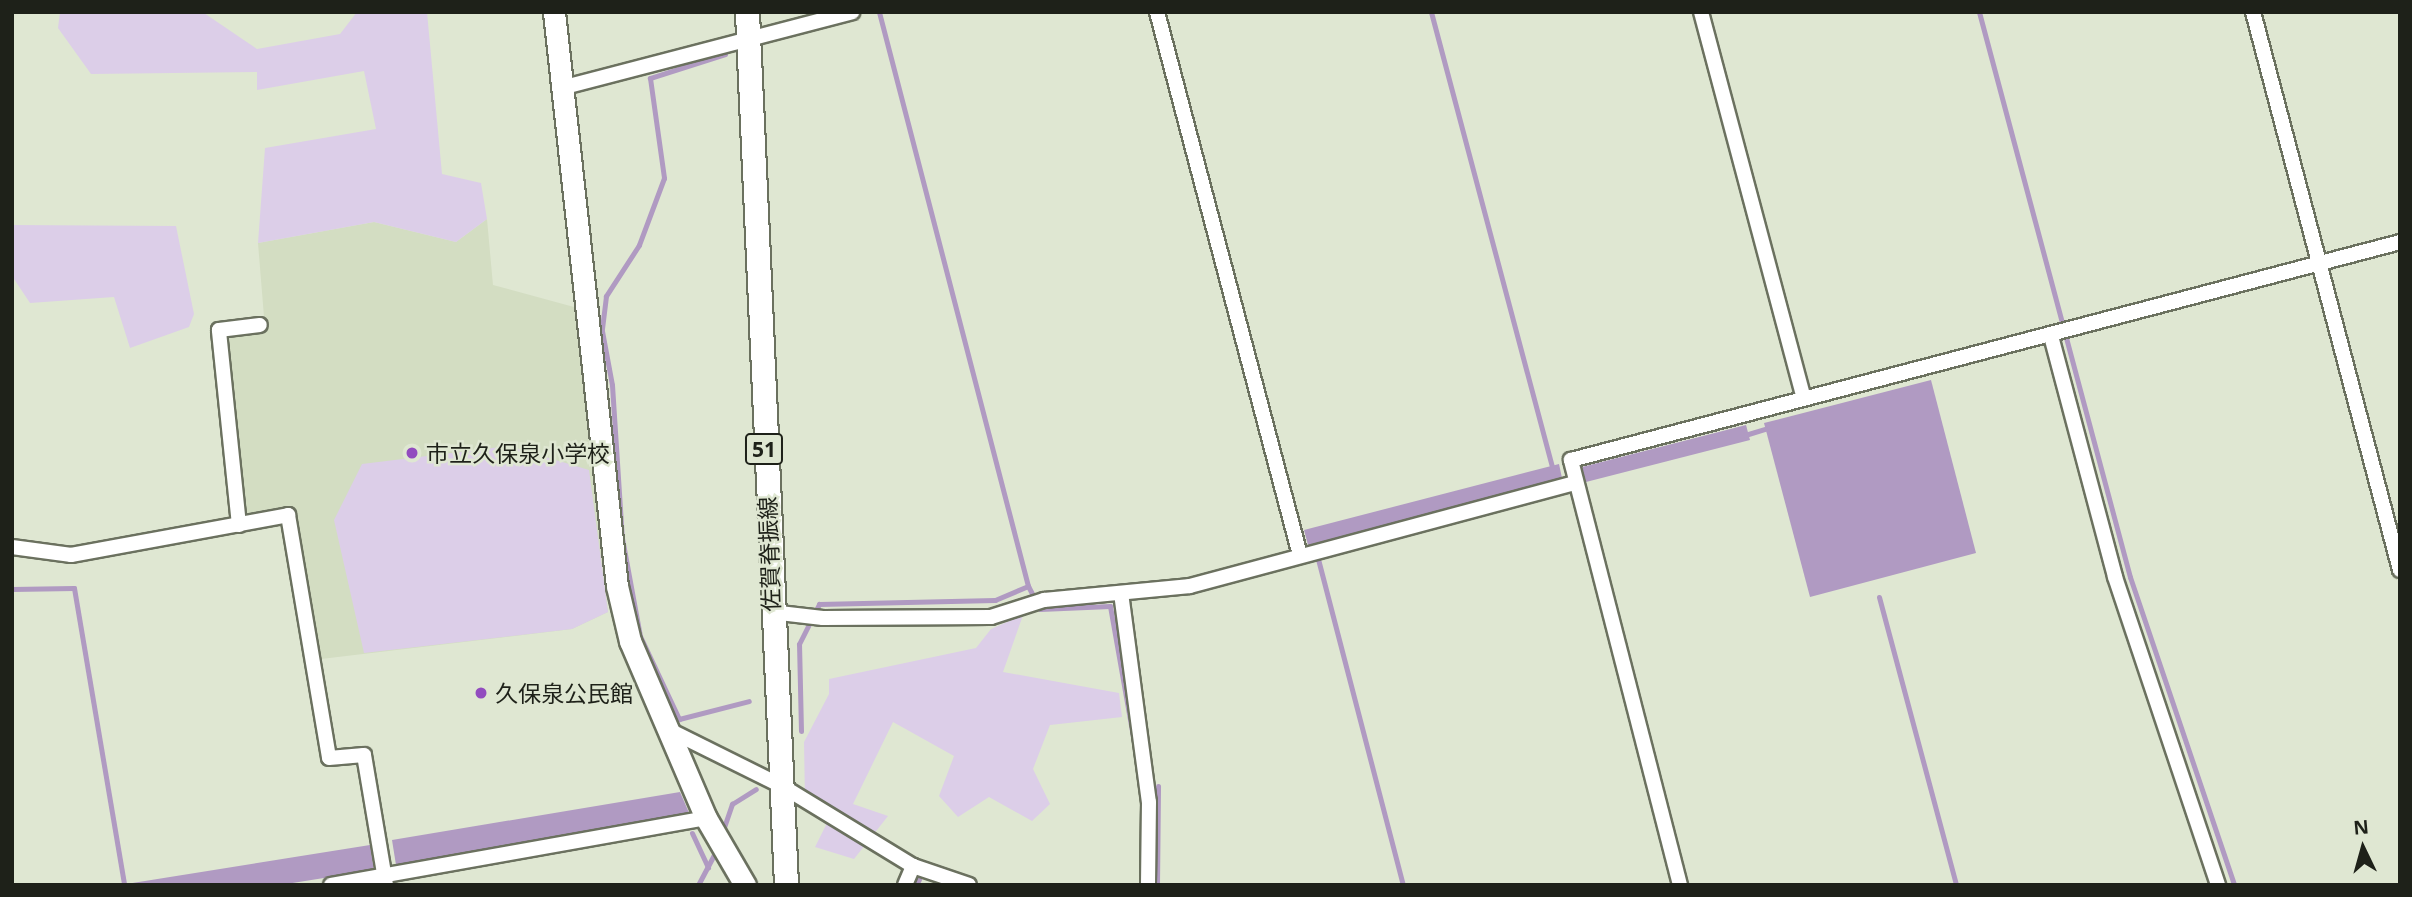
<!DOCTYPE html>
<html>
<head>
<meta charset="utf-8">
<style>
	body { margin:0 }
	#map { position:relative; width:2412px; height:897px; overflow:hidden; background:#dfe7d2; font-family:"Noto Sans","Noto Sans JP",sans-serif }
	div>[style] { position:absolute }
	.built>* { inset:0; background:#d3ddc2 }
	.green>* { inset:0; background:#dccee8 }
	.water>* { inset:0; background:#b09ac2 }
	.stream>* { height:5px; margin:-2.5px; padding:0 2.5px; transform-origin:2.5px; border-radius:2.5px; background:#b09ac2 }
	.roads { filter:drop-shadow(2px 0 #6b715f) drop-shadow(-2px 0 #6b715f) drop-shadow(0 2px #6b715f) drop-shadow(0 -2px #6b715f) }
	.street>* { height:14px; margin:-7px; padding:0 7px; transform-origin:7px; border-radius:7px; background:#fff }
	.secondary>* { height:21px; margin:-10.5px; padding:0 10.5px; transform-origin:10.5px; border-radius:10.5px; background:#fff }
	.primary>* { height:23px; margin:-11.5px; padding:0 11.5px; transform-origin:11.5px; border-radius:11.5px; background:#fff }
	.dots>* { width:19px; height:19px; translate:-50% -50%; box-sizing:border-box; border:4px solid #dfe7d2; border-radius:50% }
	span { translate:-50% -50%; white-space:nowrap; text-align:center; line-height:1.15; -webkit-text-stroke:5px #dfe7d2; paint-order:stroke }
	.shield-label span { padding:2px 5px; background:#dfe7d2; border:2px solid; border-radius:5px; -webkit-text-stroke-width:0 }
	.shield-label { font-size:21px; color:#1e2119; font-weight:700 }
	.poi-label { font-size:23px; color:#1e2119 }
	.left { translate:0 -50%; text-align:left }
	.street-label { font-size:23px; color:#1e2119 }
	.frame { position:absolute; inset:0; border:14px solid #1e2119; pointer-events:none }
	.north { position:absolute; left:2328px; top:813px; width:70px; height:70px; -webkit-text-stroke:5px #dfe7d2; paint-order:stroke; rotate:355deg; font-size:19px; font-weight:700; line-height:28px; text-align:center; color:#1e2119 }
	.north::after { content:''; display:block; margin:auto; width:24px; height:32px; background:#1e2119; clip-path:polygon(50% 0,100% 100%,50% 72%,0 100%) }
</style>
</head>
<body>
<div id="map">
	<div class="built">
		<i style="clip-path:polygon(487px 219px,493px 285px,574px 307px,608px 612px,572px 629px,321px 659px,293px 510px,243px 520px,223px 334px,265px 329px,258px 243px,374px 222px,456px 242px)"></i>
	</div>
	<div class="green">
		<i style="clip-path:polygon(60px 12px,204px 13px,257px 49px,340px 34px,357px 12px,427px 12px,442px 174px,481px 183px,487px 219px,456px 242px,374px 222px,258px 243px,265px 148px,376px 129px,364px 71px,257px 90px,257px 72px,91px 74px,58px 28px)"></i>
		<i style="clip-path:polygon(12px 225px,176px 226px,194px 314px,189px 327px,130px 348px,114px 297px,30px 303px,12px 276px)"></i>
		<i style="clip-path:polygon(509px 446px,589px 470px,608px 612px,572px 629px,364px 653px,334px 520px,362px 464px)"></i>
		<i style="clip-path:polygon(1023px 615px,1003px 672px,1119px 693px,1122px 717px,1050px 725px,1033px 769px,1050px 804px,1032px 821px,989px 797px,958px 817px,939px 796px,954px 756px,893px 722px,853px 804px,888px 816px,854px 859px,815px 847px,826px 825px,805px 800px,804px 742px,829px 694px,829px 679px,976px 648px,991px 629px)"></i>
	</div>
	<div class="water">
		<i style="clip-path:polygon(1931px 380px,1976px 553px,1810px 597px,1764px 423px)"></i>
		<i style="clip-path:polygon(1746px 425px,1750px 440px,1586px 482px,1582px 467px)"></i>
		<i style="clip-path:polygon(1559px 464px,1562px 478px,1308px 545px,1304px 530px)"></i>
		<i style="clip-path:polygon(680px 792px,690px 815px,396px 865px,392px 840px)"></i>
		<i style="clip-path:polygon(370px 845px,374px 870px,280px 885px,120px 885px)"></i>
	</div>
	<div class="stream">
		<i style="left:1431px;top:12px;width:470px;rotate:75.1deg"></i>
		<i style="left:1979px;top:12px;width:585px;rotate:75.04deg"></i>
		<i style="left:2130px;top:577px;width:325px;rotate:71.3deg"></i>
		<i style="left:725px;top:54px;width:79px;rotate:162.3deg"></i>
		<i style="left:650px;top:78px;width:101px;rotate:82deg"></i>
		<i style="left:664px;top:178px;width:72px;rotate:110.5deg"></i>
		<i style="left:639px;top:245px;width:61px;rotate:122.9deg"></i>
		<i style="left:606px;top:296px;width:35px;rotate:97deg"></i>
		<i style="left:602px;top:331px;width:55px;rotate:79.5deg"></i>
		<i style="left:612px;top:385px;width:153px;rotate:86.3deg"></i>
		<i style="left:622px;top:538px;width:100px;rotate:79.6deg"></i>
		<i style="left:640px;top:636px;width:92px;rotate:64.8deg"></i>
		<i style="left:679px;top:719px;width:72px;rotate:-14.4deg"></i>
		<i style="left:1745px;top:435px;width:21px;rotate:-17deg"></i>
		<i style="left:1318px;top:559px;width:337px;rotate:75.4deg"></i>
		<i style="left:1028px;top:586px;width:26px;rotate:62deg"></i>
		<i style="left:1040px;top:609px;width:70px;rotate:-2.5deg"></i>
		<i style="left:1110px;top:606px;width:144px;rotate:80deg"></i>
		<i style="left:12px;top:589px;width:62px;rotate:-0.9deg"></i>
		<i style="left:74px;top:588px;width:301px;rotate:80.4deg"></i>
		<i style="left:1879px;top:597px;width:298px;rotate:75deg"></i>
		<i style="left:801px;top:731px;width:87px;rotate:-91.3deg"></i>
		<i style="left:799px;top:644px;width:45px;rotate:-63.4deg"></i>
		<i style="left:819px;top:604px;width:176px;rotate:-1.3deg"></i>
		<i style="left:995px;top:600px;width:36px;rotate:-23deg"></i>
		<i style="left:1028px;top:586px;width:593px;rotate:-104.55deg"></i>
		<i style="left:692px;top:833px;width:38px;rotate:65deg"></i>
		<i style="left:722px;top:833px;width:31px;rotate:-71deg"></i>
		<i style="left:732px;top:804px;width:28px;rotate:-32deg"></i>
		<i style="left:698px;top:885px;width:41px;rotate:-62.2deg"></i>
		<i style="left:916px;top:885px;width:7px;rotate:-63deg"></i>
		<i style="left:1157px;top:885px;width:99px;rotate:-89.4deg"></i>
	</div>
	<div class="roads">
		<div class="street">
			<i style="left:1157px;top:12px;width:562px;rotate:75.25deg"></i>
			<i style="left:1701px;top:12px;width:400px;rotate:75.1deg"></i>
			<i style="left:2253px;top:12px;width:577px;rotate:75.24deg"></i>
			<i style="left:561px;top:88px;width:301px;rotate:-14.6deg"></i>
			<i style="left:2051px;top:336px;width:249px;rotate:75.1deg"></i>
			<i style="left:2115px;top:577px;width:325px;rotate:71.5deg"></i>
			<i style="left:239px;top:525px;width:196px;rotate:-95.9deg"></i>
			<i style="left:219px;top:330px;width:41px;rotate:-7deg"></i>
			<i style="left:12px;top:547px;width:60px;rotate:7.7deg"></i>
			<i style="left:71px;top:555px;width:221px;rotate:-10.4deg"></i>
			<i style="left:288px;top:515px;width:246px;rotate:80.4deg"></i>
			<i style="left:329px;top:758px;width:35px;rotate:-5deg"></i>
			<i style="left:364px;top:755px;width:132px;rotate:80.4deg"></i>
			<i style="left:1121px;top:593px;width:211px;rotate:82.4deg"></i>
			<i style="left:1149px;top:802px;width:83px;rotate:90.7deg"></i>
			<i style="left:771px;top:612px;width:52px;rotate:6.6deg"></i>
			<i style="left:823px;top:618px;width:168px;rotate:-0.3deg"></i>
			<i style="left:991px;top:617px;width:56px;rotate:-17.8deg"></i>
			<i style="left:1044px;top:600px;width:147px;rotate:-5.5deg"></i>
			<i style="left:1190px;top:586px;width:398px;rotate:-15deg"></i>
			<i style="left:671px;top:731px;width:124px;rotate:26.4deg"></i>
			<i style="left:782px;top:786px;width:153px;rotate:31.4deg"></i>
			<i style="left:913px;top:866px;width:59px;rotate:18.7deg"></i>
			<i style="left:331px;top:885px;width:381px;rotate:-10.1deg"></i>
			<i style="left:905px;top:885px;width:21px;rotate:-67deg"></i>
			<i style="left:1680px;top:885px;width:439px;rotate:-104.4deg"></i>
			<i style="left:1571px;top:460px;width:857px;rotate:-14.73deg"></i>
		</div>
		<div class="secondary">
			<i style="left:554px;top:12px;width:577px;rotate:83.74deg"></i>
			<i style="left:617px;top:586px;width:57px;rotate:76.7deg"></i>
			<i style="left:630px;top:641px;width:193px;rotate:66.8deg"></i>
			<i style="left:706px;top:818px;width:78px;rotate:59.8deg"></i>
		</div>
		<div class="primary">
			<i style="left:747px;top:12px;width:874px;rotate:87.44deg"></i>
		</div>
	</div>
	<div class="dots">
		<i style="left:412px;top:453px;background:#924cbf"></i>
		<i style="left:481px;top:693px;background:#924cbf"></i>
	</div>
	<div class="shield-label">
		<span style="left:764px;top:449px">51</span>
	</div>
	<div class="poi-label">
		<span class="left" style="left:426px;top:453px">市立久保泉小学校</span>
		<span class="left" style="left:495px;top:693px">久保泉公民館</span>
	</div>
	<div class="street-label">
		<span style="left:769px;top:554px;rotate:-92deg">佐賀脊振線</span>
	</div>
	<div class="frame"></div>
	<div class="north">N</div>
</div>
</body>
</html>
